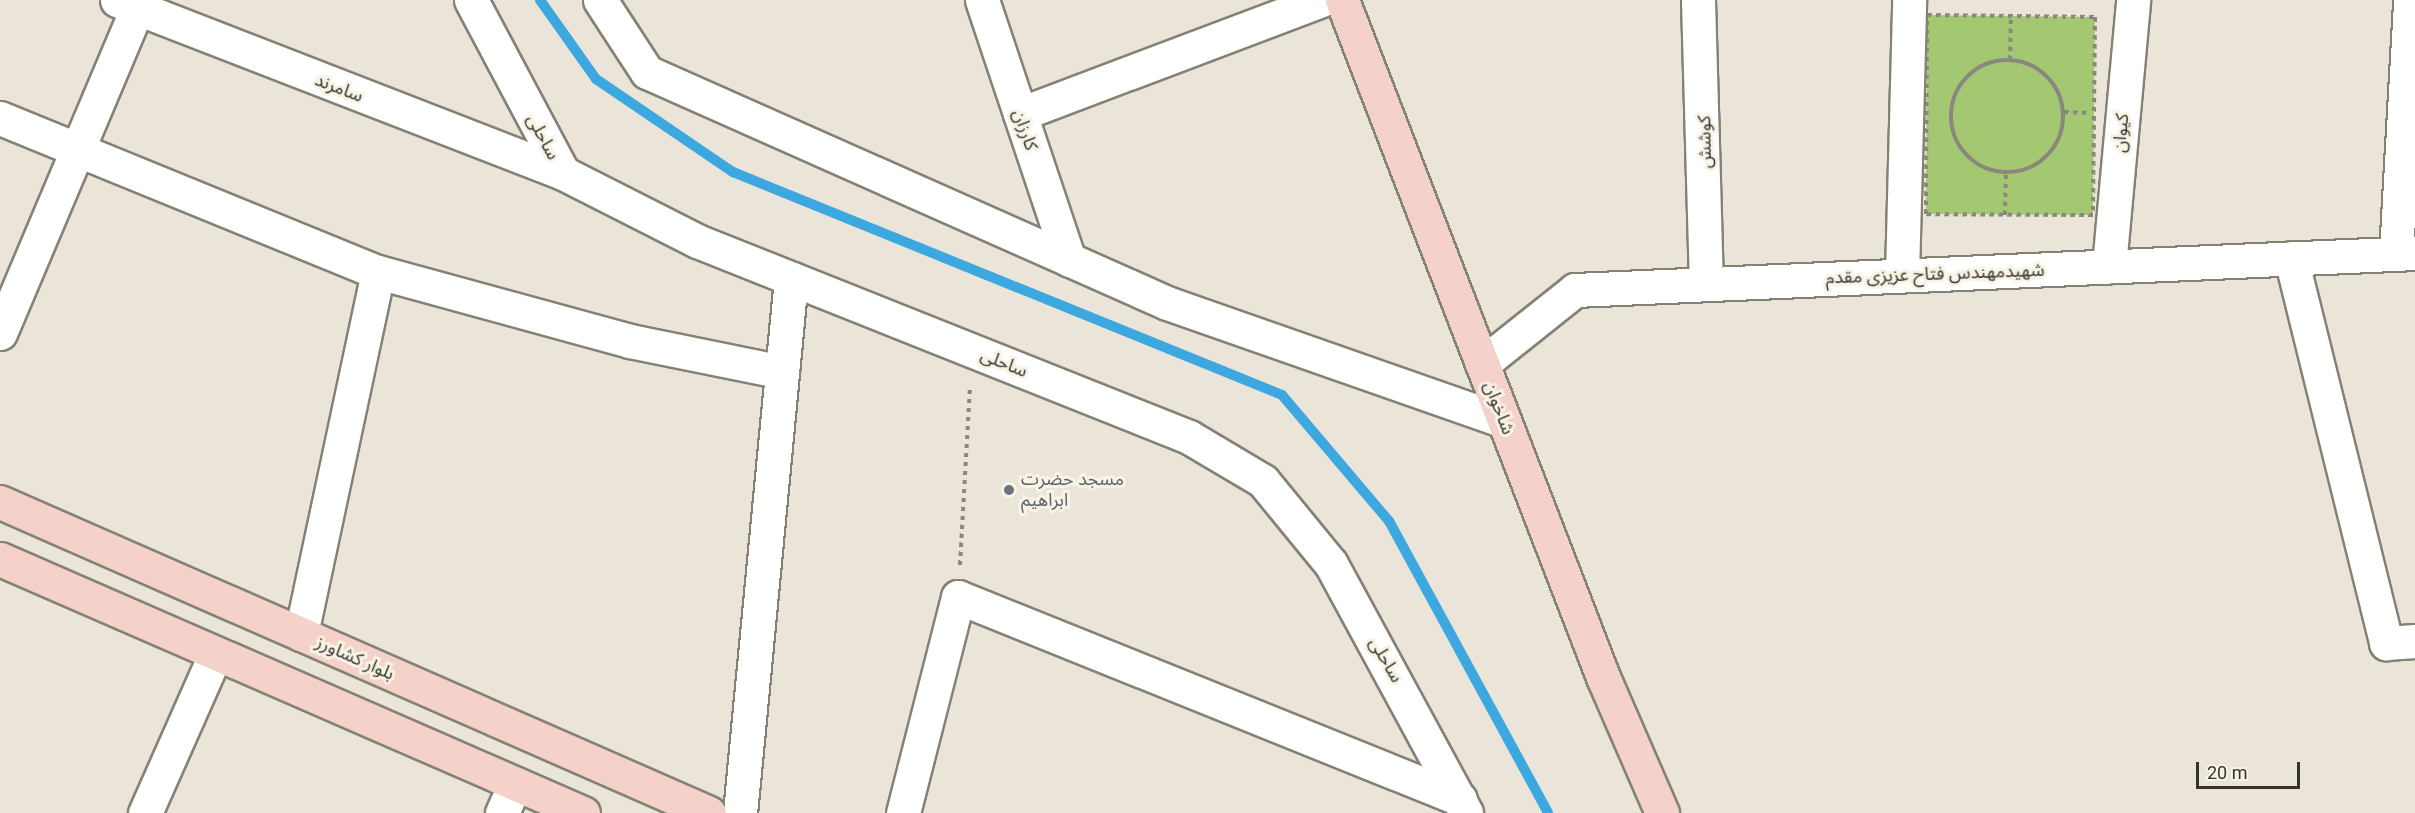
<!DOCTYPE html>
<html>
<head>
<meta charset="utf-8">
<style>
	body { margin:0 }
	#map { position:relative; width:2415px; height:813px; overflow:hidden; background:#eae5d8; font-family:Roboto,"Noto Sans Arabic",sans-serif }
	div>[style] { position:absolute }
	.green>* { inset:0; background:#a3c871 }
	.stream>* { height:10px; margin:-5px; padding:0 5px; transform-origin:5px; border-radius:5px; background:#3da8df }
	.path>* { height:4px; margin-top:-2px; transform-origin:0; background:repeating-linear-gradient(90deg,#8a877e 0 4.5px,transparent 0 9px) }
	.path>.ring { margin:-2px; padding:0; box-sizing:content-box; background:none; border:4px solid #8a877e; border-radius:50% }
	.roads { filter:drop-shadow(2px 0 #848175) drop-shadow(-2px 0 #848175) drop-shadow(0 2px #848175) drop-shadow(0 -2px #848175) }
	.minor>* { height:33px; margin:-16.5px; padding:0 16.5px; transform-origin:16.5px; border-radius:16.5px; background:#fff }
	.secondary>* { height:33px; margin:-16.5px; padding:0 16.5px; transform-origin:16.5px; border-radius:16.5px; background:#f4d1c9 }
	.dots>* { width:16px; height:16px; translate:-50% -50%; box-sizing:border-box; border:3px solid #f7f3e5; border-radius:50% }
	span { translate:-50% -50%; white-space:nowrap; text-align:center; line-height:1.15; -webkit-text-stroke:6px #f7f3e5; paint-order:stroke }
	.street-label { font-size:18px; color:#35332e }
	.worship-label { font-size:18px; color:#5b616d }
	.left { translate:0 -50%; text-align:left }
	.scale { position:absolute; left:2196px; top:762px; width:104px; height:27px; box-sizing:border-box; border:3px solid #35332e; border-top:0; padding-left:8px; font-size:18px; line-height:21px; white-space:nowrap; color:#35332e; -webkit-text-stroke:4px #f7f3e5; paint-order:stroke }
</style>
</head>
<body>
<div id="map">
	<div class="green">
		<i style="clip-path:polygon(1927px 15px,2095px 17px,2093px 215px,1926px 214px)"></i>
	</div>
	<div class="stream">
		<i style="left:540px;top:0;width:97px;rotate:54.7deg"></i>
		<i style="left:596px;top:79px;width:166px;rotate:34.2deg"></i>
		<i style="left:733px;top:172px;width:593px;rotate:22.11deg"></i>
		<i style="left:1282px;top:395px;width:165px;rotate:49.7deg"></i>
		<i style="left:1389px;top:521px;width:332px;rotate:61.4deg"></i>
	</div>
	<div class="path">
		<i style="left:1927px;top:15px;width:168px;rotate:0.7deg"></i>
		<i style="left:2095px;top:17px;width:198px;rotate:90.6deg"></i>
		<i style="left:2093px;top:215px;width:167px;rotate:-179.7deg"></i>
		<i style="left:1926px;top:214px;width:199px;rotate:-89.7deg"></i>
		<i class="ring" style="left:1951px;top:60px;width:108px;height:108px"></i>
		<i style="left:2010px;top:60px;width:44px;rotate:-88.7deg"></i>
		<i style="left:2064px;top:112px;width:26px;rotate:2deg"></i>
		<i style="left:2005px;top:215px;width:43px;rotate:-88.7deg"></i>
		<i style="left:960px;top:565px;width:178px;rotate:-86.8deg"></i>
	</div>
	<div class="roads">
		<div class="minor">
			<i style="left:117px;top:0;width:478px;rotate:21.2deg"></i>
			<i style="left:471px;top:0;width:196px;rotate:62deg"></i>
			<i style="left:563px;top:173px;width:150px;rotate:26.9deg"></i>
			<i style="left:697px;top:241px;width:530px;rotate:21.72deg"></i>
			<i style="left:1189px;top:437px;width:86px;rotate:30.7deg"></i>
			<i style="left:1263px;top:481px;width:107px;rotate:50.7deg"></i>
			<i style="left:1331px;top:564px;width:283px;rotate:61.5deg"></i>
			<i style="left:600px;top:0;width:86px;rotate:56.9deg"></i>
			<i style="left:647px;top:72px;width:569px;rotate:23.95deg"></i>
			<i style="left:1167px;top:303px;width:357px;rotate:19.3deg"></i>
			<i style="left:982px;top:0;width:274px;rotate:71.5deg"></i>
			<i style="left:1698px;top:0;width:284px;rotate:88.4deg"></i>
			<i style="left:1020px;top:114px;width:323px;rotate:-20.7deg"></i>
			<i style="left:0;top:118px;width:408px;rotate:22.2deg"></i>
			<i style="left:378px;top:272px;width:261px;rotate:15.3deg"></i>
			<i style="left:630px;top:341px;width:155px;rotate:11.5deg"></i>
			<i style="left:2396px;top:254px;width:254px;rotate:-86.8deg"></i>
			<i style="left:2291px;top:258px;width:397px;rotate:76.1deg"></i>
			<i style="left:2386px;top:643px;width:29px;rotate:-4deg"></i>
			<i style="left:2109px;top:266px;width:267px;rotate:-84.8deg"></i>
			<i style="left:1902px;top:275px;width:275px;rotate:-88.5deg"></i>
			<i style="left:0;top:333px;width:362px;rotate:-67.1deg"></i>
			<i style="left:1482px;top:364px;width:119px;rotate:-38.5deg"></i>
			<i style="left:1575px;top:290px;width:841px;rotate:-2.52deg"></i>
			<i style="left:301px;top:634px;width:370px;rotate:-78deg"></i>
			<i style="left:145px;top:813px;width:173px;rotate:-66.1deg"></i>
			<i style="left:502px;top:813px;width:32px;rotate:-66deg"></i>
			<i style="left:740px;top:813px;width:537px;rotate:-84.55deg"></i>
			<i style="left:903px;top:813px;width:223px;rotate:-75.7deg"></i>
			<i style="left:958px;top:597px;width:541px;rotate:21.92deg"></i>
		</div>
		<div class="secondary">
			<i style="left:1342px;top:0;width:726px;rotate:68.92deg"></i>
			<i style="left:1603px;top:677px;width:148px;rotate:66.5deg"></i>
			<i style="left:0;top:502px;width:774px;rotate:23.68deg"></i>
			<i style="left:0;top:559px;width:636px;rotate:23.54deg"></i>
		</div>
	</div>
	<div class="dots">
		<i style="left:1009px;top:490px;background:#6b7280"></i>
	</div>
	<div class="street-label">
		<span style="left:339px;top:88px;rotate:21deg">سامرند</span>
		<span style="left:1025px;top:130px;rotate:71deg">کارزان</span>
		<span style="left:2121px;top:133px;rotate:-85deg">کیوان</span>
		<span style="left:543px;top:137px;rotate:62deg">ساحلی</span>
		<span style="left:1705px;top:142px;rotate:-91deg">کوشش</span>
		<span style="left:1935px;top:274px;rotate:-2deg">شهیدمهندس فتاح عزیزی مقدم</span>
		<span style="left:1004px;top:363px;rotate:22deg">ساحلی</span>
		<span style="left:1499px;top:408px;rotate:69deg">شاخوان</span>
		<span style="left:355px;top:658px;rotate:24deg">بلوار کشاورز</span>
		<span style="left:1386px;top:660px;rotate:60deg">ساحلی</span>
	</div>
	<div class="worship-label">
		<span class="left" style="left:1021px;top:490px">مسجد حضرت<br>ابراهیم</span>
	</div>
	<div class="scale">20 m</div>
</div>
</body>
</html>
